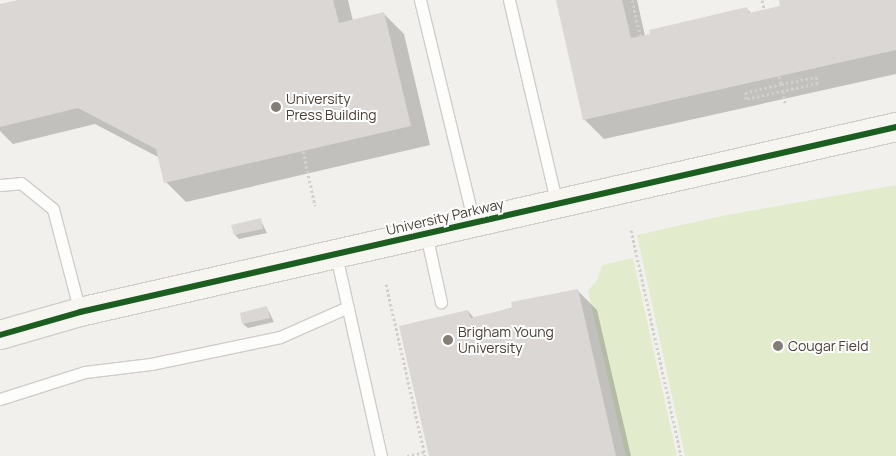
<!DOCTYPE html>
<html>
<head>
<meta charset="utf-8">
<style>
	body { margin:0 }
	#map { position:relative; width:896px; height:456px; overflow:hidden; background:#f2f0ed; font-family:Manrope,sans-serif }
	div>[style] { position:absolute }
	.green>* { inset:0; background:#e2eccd }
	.shadow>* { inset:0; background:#0003 }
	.building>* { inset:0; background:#dad7d4 }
	.path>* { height:3px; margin-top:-1.5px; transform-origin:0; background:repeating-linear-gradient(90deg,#d2d0cb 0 2.5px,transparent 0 5px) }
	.roads { filter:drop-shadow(1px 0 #d0cdca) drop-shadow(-1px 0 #d0cdca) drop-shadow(0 1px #d0cdca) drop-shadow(0 -1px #d0cdca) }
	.service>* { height:11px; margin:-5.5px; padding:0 5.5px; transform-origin:5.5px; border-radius:5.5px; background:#fdfdfc }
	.secondary>* { height:28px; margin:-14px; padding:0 14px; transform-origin:14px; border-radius:14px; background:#f7f5f0 }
	.cycleway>* { height:6px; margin:-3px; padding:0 3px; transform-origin:3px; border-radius:3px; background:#1b5e20 }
	.dots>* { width:14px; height:14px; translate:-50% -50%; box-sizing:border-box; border:2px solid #fff; border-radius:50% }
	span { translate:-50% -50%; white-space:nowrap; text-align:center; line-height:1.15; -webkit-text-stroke:4px #fff; paint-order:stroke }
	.poi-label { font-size:14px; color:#494038 }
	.left { translate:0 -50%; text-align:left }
	.street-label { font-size:14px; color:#494038 }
</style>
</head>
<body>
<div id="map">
	<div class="green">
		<i style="clip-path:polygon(896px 185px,896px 456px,685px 456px,637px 235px,722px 216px)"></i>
		<i style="clip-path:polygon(633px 258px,677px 456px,626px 456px,589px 296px,588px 291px,597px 280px,602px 265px)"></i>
	</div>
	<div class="shadow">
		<i style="clip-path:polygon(23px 0,348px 0,353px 21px,384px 14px,404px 34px,430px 145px,186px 202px,166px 182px,160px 158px,95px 124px,13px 144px,0 131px,0 5px)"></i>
		<i style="clip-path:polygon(557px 0,637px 0,645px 36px,747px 9px,752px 14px,781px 7px,783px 0,896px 0,896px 74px,604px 139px,584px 119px)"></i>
		<i style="clip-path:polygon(260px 219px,267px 233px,239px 239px,235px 235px)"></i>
		<i style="clip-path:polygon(577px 290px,597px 310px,631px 456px,430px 456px,468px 311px,474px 318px)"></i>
		<i style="clip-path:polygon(267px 308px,274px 322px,248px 328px,243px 324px)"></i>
	</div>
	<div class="building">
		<i style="clip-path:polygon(18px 0,333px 0,339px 23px,384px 12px,411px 126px,164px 183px,156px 149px,78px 108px,0 127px,0 4px)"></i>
		<i style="clip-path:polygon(556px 0,622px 0,631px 38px,650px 34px,649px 30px,747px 7px,749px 13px,780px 6px,779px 0,896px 0,896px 50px,583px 120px)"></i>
		<i style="clip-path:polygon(261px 218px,263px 229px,234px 235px,231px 225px)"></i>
		<i style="clip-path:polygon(578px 289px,616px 456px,429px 456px,399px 326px,468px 310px,470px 318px,512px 308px,511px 302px)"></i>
		<i style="clip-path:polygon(267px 306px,270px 318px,242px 324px,240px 313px)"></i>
	</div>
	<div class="path">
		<i style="left:632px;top:0;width:37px;rotate:77deg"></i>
		<i style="left:762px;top:0;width:9px;rotate:77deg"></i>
		<i style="left:779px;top:76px;width:8px;rotate:76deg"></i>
		<i style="left:781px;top:84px;width:36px;rotate:-11deg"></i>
		<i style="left:816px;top:77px;width:6px;rotate:72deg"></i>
		<i style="left:818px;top:83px;width:74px;rotate:167.5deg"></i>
		<i style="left:746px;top:99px;width:6px;rotate:-99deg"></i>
		<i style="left:745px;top:93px;width:37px;rotate:-14deg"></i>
		<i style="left:783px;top:91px;width:12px;rotate:81deg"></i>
		<i style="left:303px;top:151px;width:56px;rotate:77.7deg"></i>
		<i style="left:631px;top:230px;width:231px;rotate:77.5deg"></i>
		<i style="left:386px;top:284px;width:176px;rotate:77.2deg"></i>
		<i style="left:407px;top:456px;width:17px;rotate:-13deg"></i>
	</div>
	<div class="roads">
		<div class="service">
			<i style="left:420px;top:0;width:229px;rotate:76.4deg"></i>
			<i style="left:509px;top:0;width:210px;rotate:76.8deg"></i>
			<i style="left:0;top:185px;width:21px;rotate:-5deg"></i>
			<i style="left:21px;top:183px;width:41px;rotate:39.1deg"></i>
			<i style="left:53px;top:209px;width:106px;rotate:75.3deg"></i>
			<i style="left:426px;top:234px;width:70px;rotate:77.6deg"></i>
			<i style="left:336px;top:255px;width:206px;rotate:77.4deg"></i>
			<i style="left:0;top:399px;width:89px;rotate:-17.6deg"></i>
			<i style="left:85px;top:372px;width:66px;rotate:-6.9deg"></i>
			<i style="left:151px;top:364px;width:132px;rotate:-11.8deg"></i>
			<i style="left:280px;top:337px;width:74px;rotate:-23.8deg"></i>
		</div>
		<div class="secondary">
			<i style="left:0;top:335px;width:83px;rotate:-16deg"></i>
			<i style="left:80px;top:312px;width:837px;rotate:-12.77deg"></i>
		</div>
	</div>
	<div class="cycleway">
		<i style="left:0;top:335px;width:83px;rotate:-16deg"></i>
		<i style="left:80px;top:312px;width:837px;rotate:-12.77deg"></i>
	</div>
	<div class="dots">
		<i style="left:276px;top:107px;background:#847e77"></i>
		<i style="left:448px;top:340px;background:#847e77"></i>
		<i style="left:778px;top:346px;background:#847e77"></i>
	</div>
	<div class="poi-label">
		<span class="left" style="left:286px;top:107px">University<br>Press Building</span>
		<span class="left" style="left:458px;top:340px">Brigham Young<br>University</span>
		<span class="left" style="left:788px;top:346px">Cougar Field</span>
	</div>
	<div class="street-label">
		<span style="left:445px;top:217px;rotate:-13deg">University Parkway</span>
	</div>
</div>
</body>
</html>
